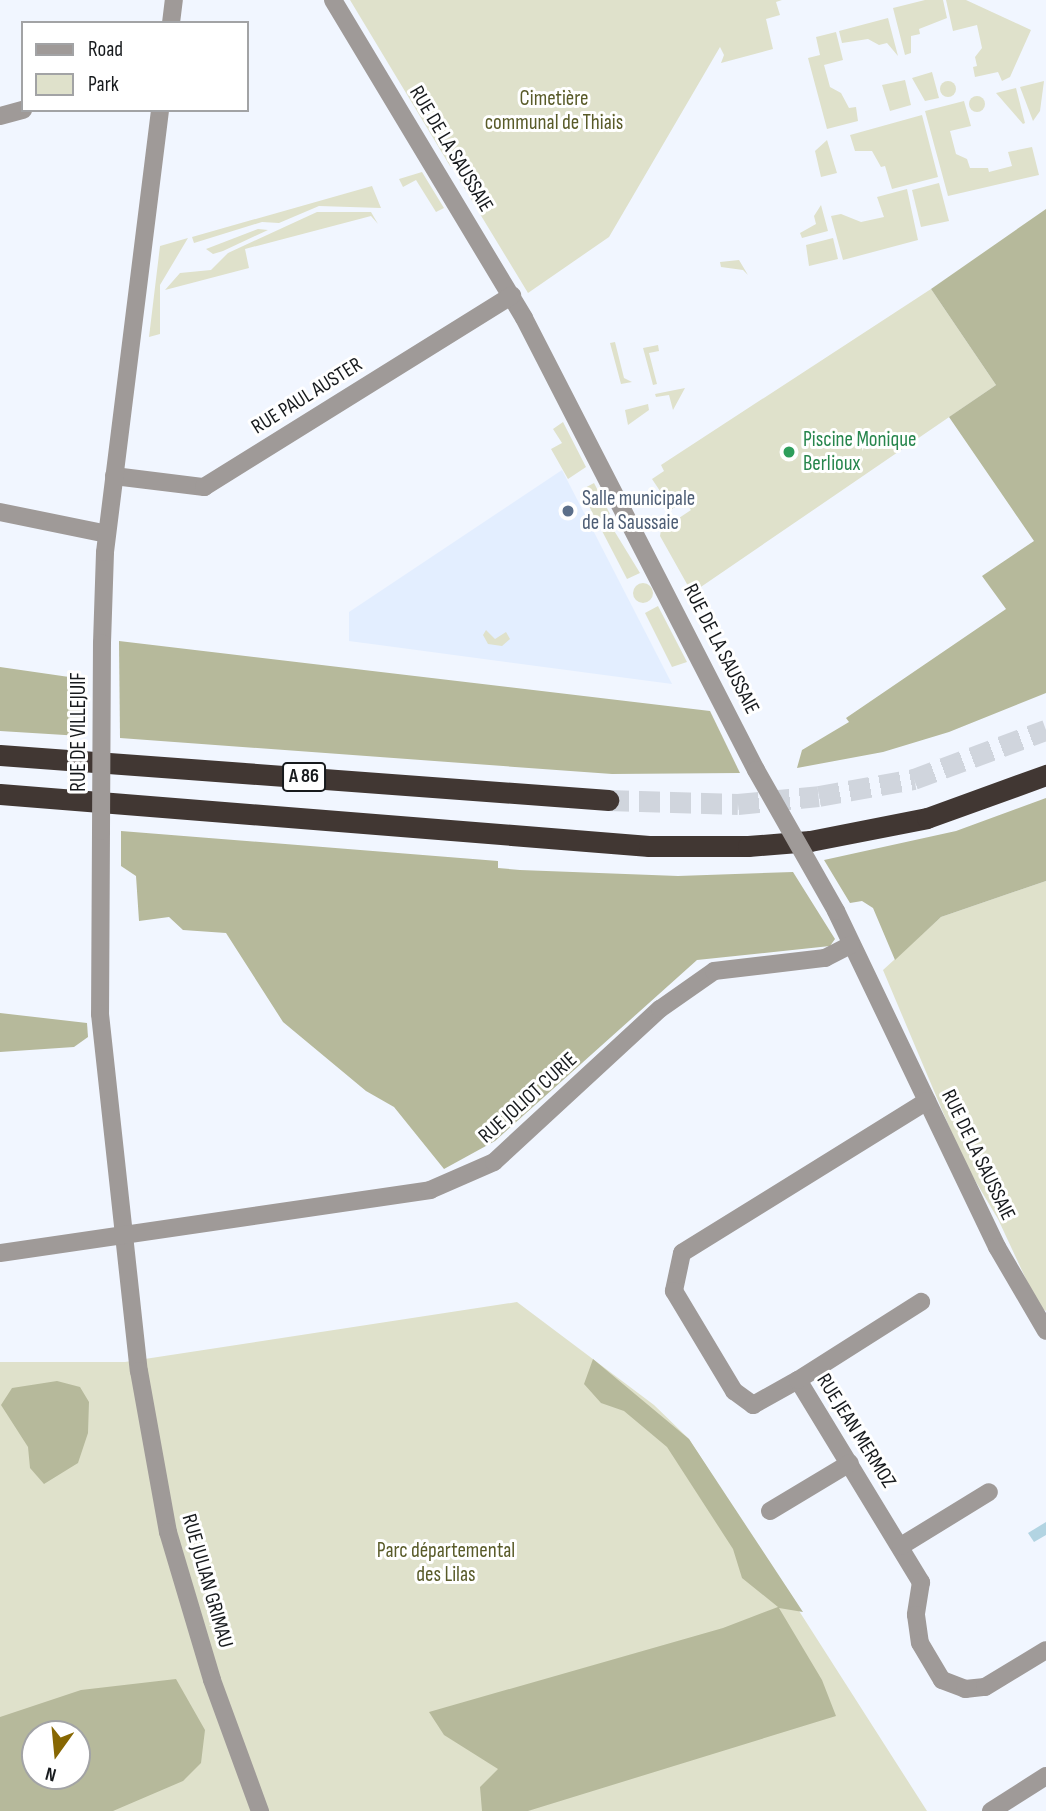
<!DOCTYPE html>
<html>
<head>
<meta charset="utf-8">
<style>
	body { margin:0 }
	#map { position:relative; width:1046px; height:1811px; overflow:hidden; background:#f1f6ff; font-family:"Sofia Sans Condensed",sans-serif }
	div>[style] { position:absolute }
	.built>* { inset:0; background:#e3eeff }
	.green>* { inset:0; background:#dfe1cb }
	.round { border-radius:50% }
	.forest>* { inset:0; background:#b6b99b }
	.water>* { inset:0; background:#b2d4e2 }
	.highway-tunnel>* { height:21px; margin-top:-10.5px; transform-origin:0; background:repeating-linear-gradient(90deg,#d0d5dd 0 21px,transparent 0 31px) }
	.minor>* { height:18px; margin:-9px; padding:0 9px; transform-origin:9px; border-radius:9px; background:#9f9a98 }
	.highway>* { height:21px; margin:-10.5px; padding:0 10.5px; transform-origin:10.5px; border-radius:10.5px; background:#413733 }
	.minor-bridge>* { height:18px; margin:-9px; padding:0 9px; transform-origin:9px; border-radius:9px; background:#9f9a98 }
	.dots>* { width:19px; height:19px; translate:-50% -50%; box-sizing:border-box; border:4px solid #fff; border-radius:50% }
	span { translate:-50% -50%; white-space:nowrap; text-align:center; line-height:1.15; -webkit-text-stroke:6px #fff; paint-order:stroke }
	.shield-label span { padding:2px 5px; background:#fff; border:2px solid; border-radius:5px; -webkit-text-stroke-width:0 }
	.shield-label { font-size:19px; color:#171a1d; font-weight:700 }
	.park-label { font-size:21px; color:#595b29 }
	.street-label { font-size:21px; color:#171a1d }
	.leisure-label { font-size:21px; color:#27864d }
	.left { translate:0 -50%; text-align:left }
	.service-label { font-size:21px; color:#4e5e75 }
	.legend { position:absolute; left:21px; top:21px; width:228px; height:91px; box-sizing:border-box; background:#fff; border:2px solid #a2a3a5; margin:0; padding:9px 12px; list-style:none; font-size:21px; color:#171a1d }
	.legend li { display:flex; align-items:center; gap:14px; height:35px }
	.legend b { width:35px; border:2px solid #a2a3a5 }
	.north { position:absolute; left:21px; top:1720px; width:70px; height:70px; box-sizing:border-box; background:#fff; border:2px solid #a2a3a5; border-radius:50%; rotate:195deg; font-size:19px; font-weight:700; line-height:28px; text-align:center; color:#171a1d }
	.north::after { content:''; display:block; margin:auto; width:24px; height:32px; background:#876702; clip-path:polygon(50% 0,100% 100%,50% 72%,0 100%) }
</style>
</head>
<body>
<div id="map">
	<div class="built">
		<i style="clip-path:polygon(562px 470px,672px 684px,349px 641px,349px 612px)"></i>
	</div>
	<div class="green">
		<i style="clip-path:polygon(350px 0,782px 0,776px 2px,780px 15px,766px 19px,773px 49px,721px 63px,724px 55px,720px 47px,609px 237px,528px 293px,460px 181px,457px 168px,450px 166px)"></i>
		<i style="clip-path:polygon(925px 0,943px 0,947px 18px,919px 29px,920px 34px,911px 36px,911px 53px,905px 55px,893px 8px)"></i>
		<i style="clip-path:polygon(946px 0,966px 0,1031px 30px,1010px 77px,1002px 81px,998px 72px,975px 77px,973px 67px,977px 66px,975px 57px,982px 48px,977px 25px,953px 31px)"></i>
		<i style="clip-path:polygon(888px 18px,898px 56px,887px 43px,879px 45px,868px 39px,842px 43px,839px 31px)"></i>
		<i style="clip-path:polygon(836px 32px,843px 60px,824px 65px,830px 87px,841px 93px,849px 108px,856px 107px,858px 121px,827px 129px,808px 58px,820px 55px,816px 37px)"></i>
		<i style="clip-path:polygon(932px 72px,939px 98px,925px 101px,912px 78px)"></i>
		<i style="clip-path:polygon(905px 80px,911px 105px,890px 111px,882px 85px)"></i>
		<i class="round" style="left:940px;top:81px;width:16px;height:16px"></i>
		<i style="clip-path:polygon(1044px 81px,1040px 111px,1033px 121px,1020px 87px)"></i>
		<i style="clip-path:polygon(1016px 88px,1025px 123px,1023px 124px,996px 93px)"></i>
		<i class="round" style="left:969px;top:96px;width:16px;height:16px"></i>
		<i style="clip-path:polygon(964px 101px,971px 126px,950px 131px,956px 154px,967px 159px,970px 168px,988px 168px,989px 172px,1012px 166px,1008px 152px,1032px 147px,1039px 175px,948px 196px,925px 111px)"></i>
		<i style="clip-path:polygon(922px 115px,938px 177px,892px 189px,885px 166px,881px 167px,872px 151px,855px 151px,850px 135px)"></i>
		<i style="clip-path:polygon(827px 140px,837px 173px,821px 177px,815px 151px)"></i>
		<i style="clip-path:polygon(422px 172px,444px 208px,436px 212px,416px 180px,403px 187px,399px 179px)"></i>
		<i style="clip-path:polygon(939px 183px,949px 221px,921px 227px,912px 190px)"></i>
		<i style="clip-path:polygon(372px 186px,381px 208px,319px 206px,279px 223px,262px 222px,194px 243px,192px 237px)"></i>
		<i style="clip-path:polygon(907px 189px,918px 240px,843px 260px,831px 216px,841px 214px,861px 222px,884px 217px,877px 197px)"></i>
		<i style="clip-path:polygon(821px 205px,828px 231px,802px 238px,800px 233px,816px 224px,814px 216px)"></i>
		<i style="clip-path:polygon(317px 212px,371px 212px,378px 224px,371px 216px,245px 249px,249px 268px,165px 290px,180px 273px,211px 270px,228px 253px)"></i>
		<i style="clip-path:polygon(258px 229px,268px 230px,223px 251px,213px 254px,206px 249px)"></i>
		<i style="clip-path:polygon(188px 238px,160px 285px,160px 334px,149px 337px,160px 246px)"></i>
		<i style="clip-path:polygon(833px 238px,838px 259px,809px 266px,806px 245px)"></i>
		<i style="clip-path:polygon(739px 260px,748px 275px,743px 270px,721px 267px,720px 262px)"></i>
		<i style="clip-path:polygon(931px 289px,996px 385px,692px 593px,660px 536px,661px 530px,691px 510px,685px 501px,672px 509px,652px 479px,664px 471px,661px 465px)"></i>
		<i style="clip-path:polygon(615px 342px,624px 378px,632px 382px,621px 384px,610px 343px)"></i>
		<i style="clip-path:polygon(658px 345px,659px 351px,649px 353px,657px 384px,653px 385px,643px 348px)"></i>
		<i style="clip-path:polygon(685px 388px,673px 410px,669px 395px,656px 397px,655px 394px)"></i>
		<i style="clip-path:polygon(648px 404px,649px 410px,628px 425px,625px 410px)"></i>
		<i style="clip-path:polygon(563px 422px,586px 467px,568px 479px,551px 449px,562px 443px,553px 429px)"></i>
		<i style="clip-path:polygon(594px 483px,610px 514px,596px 520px,581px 490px)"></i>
		<i style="clip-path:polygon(610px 524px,640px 573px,627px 579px,601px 529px)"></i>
		<i class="round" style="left:633px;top:583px;width:20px;height:20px"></i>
		<i style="clip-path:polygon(658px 606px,687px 662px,672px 667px,645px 613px)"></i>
		<i style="clip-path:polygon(486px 630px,495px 639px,506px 632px,510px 639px,502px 646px,488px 644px,483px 635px)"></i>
		<i style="clip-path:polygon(1046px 881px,1046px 1311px,1039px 1307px,998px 1219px,964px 1162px,883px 970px,941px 917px)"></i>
		<i style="clip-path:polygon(evenodd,517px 1302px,654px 1405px,689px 1439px,927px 1811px,0 1811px,0 1362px,125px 1362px,517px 1302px,35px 1734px,77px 1734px,77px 1776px,35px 1776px,35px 1734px)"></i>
	</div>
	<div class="forest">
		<i style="clip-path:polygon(1046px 209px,1046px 693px,949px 732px,883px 752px,797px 768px,802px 750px,849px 722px,846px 718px,1006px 609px,982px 576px,1034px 541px,949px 417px,996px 385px,931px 289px)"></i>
		<i style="clip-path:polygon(119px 641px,710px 711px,740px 773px,612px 774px,120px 738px)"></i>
		<i style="clip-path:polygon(0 667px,83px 679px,81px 736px,0 731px)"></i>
		<i style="clip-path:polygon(1046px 798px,1046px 881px,941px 917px,895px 960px,873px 908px,862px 901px,850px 903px,824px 860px,956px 831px)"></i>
		<i style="clip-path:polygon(121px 831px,498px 861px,498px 868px,520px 870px,678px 876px,793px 872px,835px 939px,830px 946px,697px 960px,495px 1141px,444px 1169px,394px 1107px,366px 1091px,283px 1022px,226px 933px,183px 930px,169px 917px,139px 921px,136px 876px,121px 866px)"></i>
		<i style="clip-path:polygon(0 1013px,87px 1023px,88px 1037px,74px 1047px,0 1052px)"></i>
		<i style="clip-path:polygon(593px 1359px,689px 1439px,803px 1612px,779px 1608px,822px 1680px,836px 1716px,528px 1811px,482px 1811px,480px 1787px,498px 1769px,444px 1735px,429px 1712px,723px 1628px,778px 1607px,742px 1578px,733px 1549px,667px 1447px,624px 1411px,601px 1403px,584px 1384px)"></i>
		<i style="clip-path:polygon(57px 1381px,80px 1387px,89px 1402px,88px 1433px,78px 1463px,44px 1484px,30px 1468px,28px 1447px,1px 1405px,12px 1388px)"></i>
		<i style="clip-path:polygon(evenodd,176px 1679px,205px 1730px,201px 1763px,183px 1781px,113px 1811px,0 1811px,0 1717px,81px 1690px,176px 1679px,35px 1734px,77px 1734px,77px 1776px,35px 1776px,35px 1734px)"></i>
	</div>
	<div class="water">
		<i style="clip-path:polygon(1046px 1522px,1046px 1535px,1034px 1542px,1028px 1533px)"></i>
	</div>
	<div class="highway-tunnel">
		<i style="left:608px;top:800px;width:130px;rotate:1.8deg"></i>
		<i style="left:738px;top:804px;width:81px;rotate:-5.6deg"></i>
		<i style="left:819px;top:796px;width:97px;rotate:-10.1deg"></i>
		<i style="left:914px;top:779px;width:141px;rotate:-20.4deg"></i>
	</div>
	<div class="minor">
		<i style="left:333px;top:0;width:371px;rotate:59deg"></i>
		<i style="left:524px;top:318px;width:508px;rotate:62.83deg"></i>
		<i style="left:171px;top:23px;width:23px;rotate:-83deg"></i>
		<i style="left:0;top:116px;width:24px;rotate:-15deg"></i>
		<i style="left:114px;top:476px;width:91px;rotate:7deg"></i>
		<i style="left:204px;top:487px;width:363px;rotate:-31.9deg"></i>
		<i style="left:0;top:512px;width:109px;rotate:11.6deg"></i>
		<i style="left:102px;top:643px;width:91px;rotate:-88.1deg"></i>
		<i style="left:105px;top:552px;width:445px;rotate:-82.9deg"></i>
		<i style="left:101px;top:831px;width:183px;rotate:90.3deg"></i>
		<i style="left:100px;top:1014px;width:359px;rotate:83.8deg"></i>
		<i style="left:139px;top:1371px;width:164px;rotate:79.8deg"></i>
		<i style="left:168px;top:1532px;width:154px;rotate:73.4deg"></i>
		<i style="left:212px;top:1680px;width:140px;rotate:69.9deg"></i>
		<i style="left:836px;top:911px;width:373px;rotate:64.4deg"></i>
		<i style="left:997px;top:1247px;width:97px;rotate:59.7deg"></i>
		<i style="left:927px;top:1101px;width:288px;rotate:148.2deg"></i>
		<i style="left:682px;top:1253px;width:39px;rotate:102deg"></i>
		<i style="left:674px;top:1291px;width:117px;rotate:59deg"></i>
		<i style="left:734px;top:1391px;width:24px;rotate:36deg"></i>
		<i style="left:753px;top:1405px;width:51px;rotate:-29.1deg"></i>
		<i style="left:798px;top:1380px;width:237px;rotate:58.7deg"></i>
		<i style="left:921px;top:1582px;width:33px;rotate:99deg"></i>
		<i style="left:916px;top:1615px;width:28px;rotate:82deg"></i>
		<i style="left:920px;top:1643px;width:43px;rotate:59.3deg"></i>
		<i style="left:942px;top:1680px;width:25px;rotate:21deg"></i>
		<i style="left:965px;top:1689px;width:20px;rotate:-6deg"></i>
		<i style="left:985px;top:1687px;width:71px;rotate:-31.2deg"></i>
		<i style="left:0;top:1253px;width:435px;rotate:-8.3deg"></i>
		<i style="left:430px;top:1190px;width:70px;rotate:-23.6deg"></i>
		<i style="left:494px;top:1162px;width:226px;rotate:-42.7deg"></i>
		<i style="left:660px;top:1009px;width:66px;rotate:-35.1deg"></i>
		<i style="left:714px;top:971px;width:112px;rotate:-6.7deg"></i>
		<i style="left:825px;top:958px;width:29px;rotate:-27deg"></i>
		<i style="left:798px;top:1380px;width:146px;rotate:-32.4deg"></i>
		<i style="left:770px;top:1511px;width:93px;rotate:-31deg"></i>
		<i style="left:901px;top:1546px;width:103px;rotate:-31.5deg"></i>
		<i style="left:991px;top:1811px;width:65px;rotate:-32.5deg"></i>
	</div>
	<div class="highway">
		<i style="left:0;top:755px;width:610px;rotate:4.23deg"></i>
		<i style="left:0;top:794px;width:651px;rotate:4.58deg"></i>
		<i style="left:649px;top:846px;width:99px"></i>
		<i style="left:748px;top:846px;width:62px;rotate:-4.6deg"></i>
		<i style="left:810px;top:841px;width:119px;rotate:-11.1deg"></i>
		<i style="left:927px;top:818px;width:127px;rotate:-19.9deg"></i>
	</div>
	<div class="minor-bridge">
		<i style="left:756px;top:770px;width:162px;rotate:60.4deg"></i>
		<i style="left:101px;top:831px;width:188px;rotate:-89.7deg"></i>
	</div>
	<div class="dots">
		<i style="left:789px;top:452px;background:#2e9e5b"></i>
		<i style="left:568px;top:511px;background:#5c6f8a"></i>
	</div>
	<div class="shield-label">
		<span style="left:304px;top:777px">A 86</span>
	</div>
	<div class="park-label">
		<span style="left:554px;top:111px">Cimetière<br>communal de Thiais</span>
		<span style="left:446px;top:1563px">Parc départemental<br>des Lilas</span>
	</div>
	<div class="street-label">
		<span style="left:451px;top:149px;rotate:59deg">RUE DE LA SAUSSAIE</span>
		<span style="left:307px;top:396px;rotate:-32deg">RUE PAUL AUSTER</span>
		<span style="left:721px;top:649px;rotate:63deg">RUE DE LA SAUSSAIE</span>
		<span style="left:79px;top:732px;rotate:-90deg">RUE DE VILLEJUIF</span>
		<span style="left:528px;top:1098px;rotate:-42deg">RUE JOLIOT CURIE</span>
		<span style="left:978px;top:1155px;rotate:64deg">RUE DE LA SAUSSAIE</span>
		<span style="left:856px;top:1431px;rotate:58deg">RUE JEAN MERMOZ</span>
		<span style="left:207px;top:1581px;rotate:74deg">RUE JULIAN GRIMAU</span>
	</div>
	<div class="leisure-label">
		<span class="left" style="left:803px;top:452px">Piscine Monique<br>Berlioux</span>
	</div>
	<div class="service-label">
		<span class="left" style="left:582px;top:511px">Salle municipale<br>de la Saussaie</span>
	</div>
	<ul class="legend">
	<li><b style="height:9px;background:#9f9a98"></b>Road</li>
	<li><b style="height:19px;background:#dfe1cb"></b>Park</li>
	</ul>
	<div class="north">N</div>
</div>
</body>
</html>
